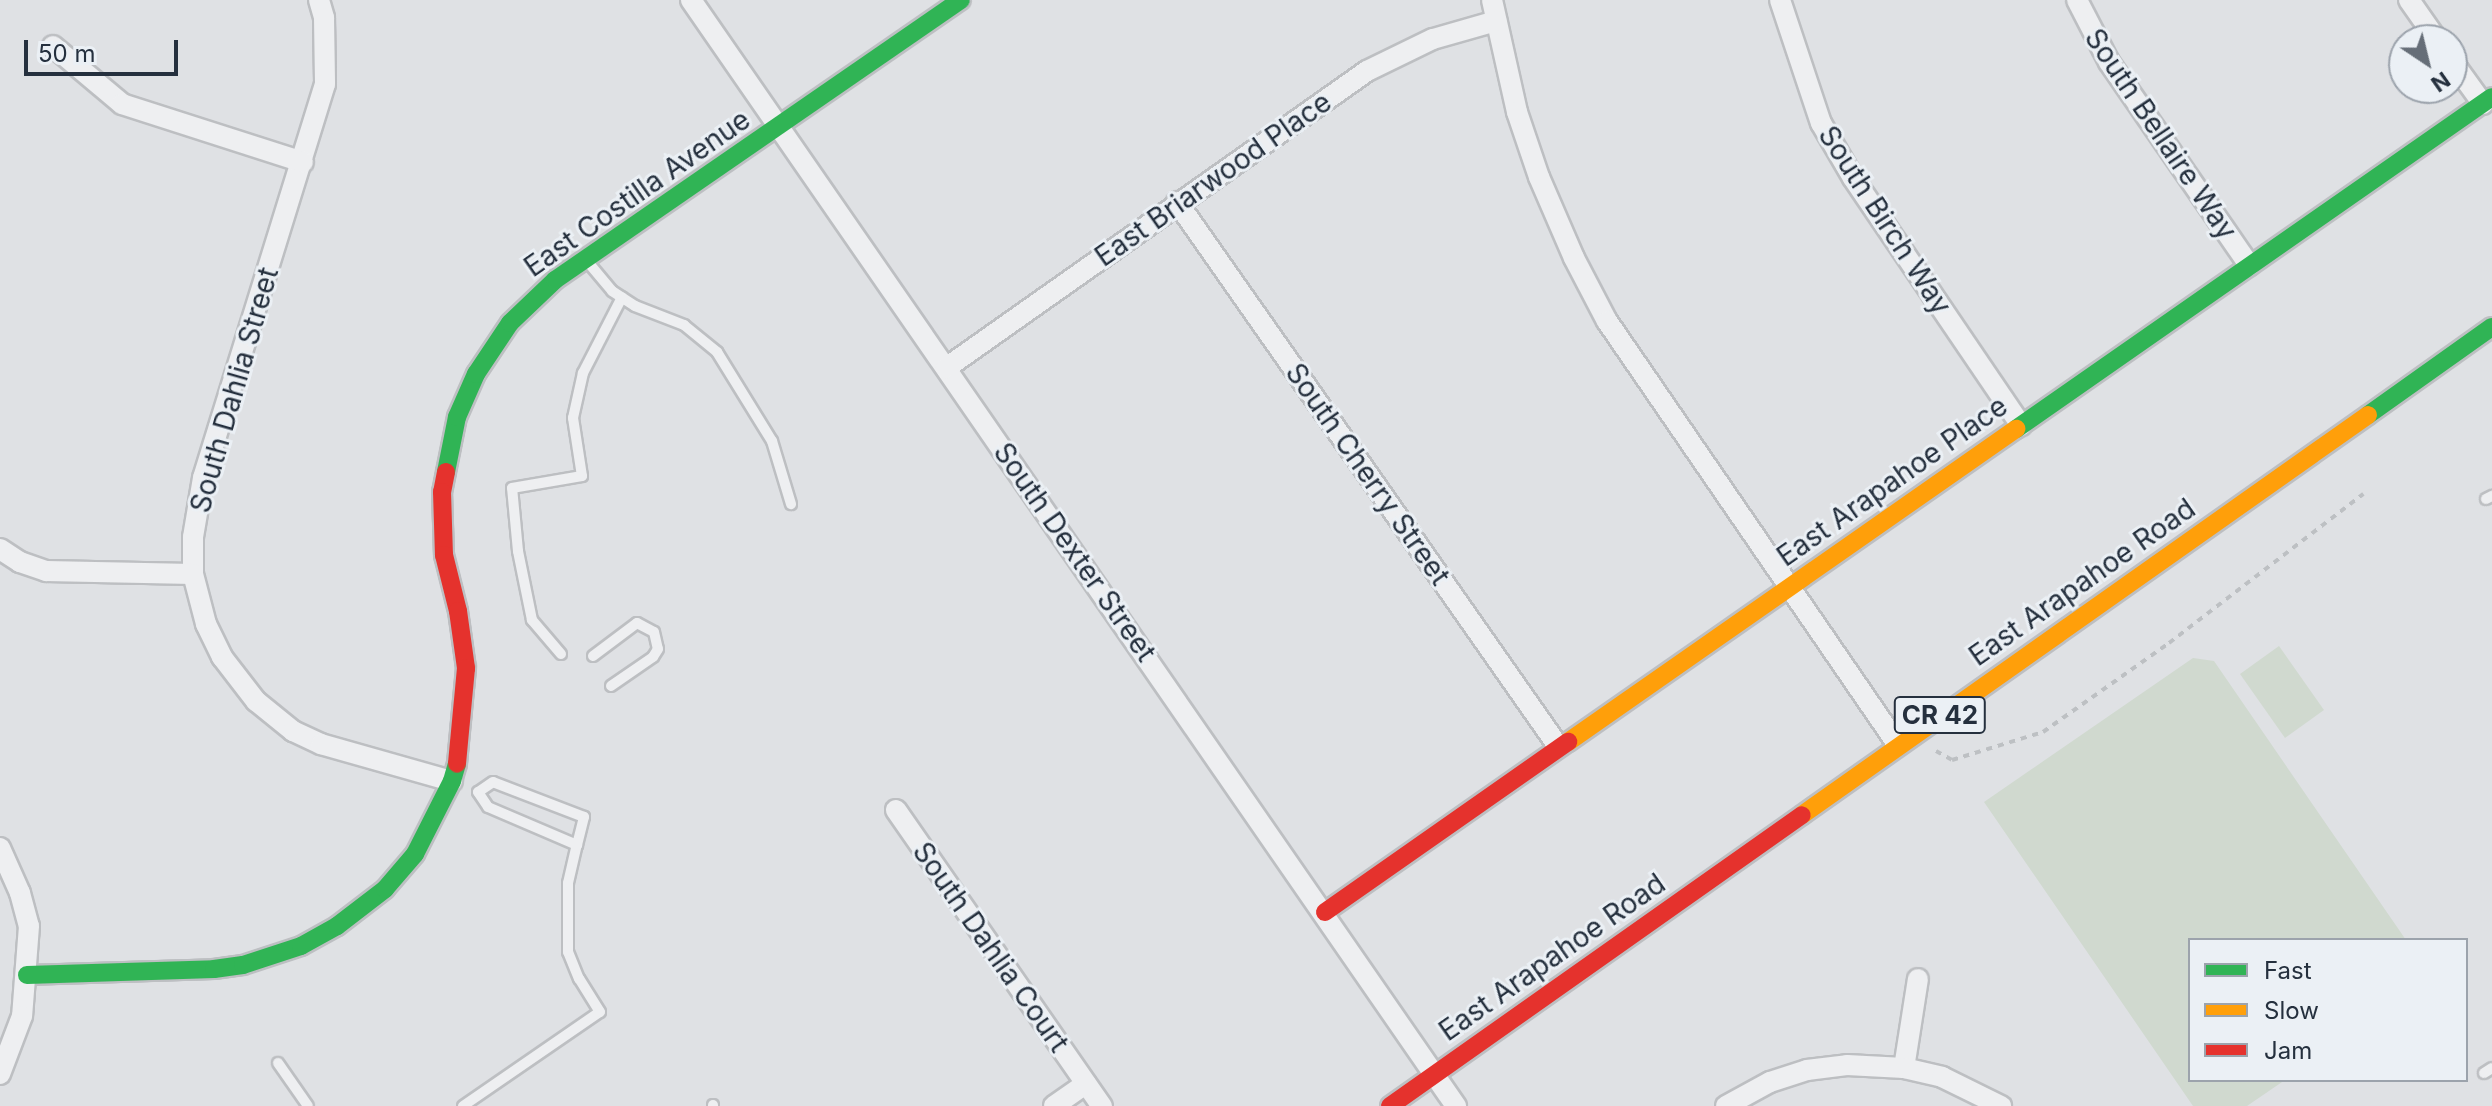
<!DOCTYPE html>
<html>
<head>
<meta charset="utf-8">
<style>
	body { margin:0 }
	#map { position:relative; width:2492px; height:1106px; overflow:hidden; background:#dfe1e4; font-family:Inter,sans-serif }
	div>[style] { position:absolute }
	.green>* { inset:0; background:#d0d9cf }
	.path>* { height:4px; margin-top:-2px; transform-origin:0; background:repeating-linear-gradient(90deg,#bdc0c3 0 6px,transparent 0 12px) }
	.roads { filter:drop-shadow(2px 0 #bdbfc2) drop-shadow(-2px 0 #bdbfc2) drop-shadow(0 2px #bdbfc2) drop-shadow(0 -2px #bdbfc2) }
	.lane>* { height:10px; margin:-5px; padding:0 5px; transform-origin:5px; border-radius:5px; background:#eeeff1 }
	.street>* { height:20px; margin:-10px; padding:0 10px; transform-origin:10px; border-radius:10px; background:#eeeff1 }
	.fast>* { height:18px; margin:-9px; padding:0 9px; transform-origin:9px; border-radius:9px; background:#30b455 }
	.slow>* { height:18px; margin:-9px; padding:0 9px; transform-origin:9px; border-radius:9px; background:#ff9f0a }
	.jam>* { height:18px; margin:-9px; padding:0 9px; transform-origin:9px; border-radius:9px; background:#e5322d }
	span { translate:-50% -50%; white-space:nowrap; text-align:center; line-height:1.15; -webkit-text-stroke:6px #ebf0f5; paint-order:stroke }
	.shield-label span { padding:2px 6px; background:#ebf0f5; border:2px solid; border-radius:6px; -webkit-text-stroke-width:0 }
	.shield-label { font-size:26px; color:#25303e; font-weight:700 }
	.street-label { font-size:28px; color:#25303e }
	.legend { position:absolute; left:2188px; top:938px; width:280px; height:144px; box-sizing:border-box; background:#ebf0f5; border:2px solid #9ca3ac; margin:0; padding:10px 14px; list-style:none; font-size:24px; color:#25303e }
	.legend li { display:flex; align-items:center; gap:16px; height:40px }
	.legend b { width:40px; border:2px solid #9ca3ac }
	.north { position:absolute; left:2388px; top:24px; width:80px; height:80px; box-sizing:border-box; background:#ebf0f5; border:2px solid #9ca3ac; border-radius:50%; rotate:145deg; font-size:22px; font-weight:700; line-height:32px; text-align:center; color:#25303e }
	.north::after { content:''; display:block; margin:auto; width:28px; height:36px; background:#666e78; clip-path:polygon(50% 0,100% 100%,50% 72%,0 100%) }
	.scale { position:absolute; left:24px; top:40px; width:154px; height:36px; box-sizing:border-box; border:4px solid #25303e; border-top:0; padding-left:10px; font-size:24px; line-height:28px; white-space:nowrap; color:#25303e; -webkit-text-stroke:6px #ebf0f5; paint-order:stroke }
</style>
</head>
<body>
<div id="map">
	<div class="green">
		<i style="clip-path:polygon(2279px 646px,2324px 710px,2285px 738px,2240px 674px)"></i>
		<i style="clip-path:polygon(2193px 658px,2214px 661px,2406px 940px,2190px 940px,2190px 1080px,2285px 1080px,2247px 1106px,2193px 1106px,1984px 802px)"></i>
	</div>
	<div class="path">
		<i style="left:1936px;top:751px;width:18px;rotate:29deg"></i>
		<i style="left:1952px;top:760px;width:95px;rotate:-17.1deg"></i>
		<i style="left:2043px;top:732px;width:154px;rotate:-35.2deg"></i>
		<i style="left:2169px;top:643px;width:245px;rotate:-37.5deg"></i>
	</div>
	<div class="roads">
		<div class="lane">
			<i style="left:587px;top:261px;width:39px;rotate:50deg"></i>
			<i style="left:612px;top:291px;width:27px;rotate:33deg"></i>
			<i style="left:635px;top:306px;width:53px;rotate:21.2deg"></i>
			<i style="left:684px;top:325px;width:43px;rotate:39.3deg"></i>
			<i style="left:717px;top:352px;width:105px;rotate:58.3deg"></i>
			<i style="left:772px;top:441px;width:66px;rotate:73.2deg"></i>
			<i style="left:2486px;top:499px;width:7px;rotate:-27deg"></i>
			<i style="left:561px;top:654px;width:45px;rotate:-130.5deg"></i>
			<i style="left:532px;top:620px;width:70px;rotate:-101.5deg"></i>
			<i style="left:518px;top:551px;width:63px;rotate:-95.4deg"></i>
			<i style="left:512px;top:488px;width:71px;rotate:-9.7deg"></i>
			<i style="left:582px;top:476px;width:59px;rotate:-98.8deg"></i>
			<i style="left:573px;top:418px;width:46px;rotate:-77.5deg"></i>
			<i style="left:583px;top:373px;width:85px;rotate:-62.8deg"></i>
			<i style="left:593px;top:656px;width:55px;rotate:-36.9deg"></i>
			<i style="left:637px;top:623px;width:19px;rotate:28deg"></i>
			<i style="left:654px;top:632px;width:17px;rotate:77deg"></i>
			<i style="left:658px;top:649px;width:9px;rotate:122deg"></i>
			<i style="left:653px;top:657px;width:51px;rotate:145.4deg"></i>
			<i style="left:278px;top:1063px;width:52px;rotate:55.1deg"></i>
			<i style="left:2484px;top:1073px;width:9px;rotate:-32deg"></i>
			<i style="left:713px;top:1105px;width:1px;rotate:90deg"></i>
			<i style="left:463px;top:1106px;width:166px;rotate:-34.5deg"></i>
			<i style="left:600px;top:1012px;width:39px;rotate:-122deg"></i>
			<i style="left:579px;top:979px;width:29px;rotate:-112deg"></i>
			<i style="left:568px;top:952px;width:69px;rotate:-90deg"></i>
			<i style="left:568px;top:883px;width:39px;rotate:-77deg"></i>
			<i style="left:577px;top:845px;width:29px;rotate:-76deg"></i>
			<i style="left:584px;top:817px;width:97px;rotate:-159deg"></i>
			<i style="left:493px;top:782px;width:18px;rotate:146deg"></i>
			<i style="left:478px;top:792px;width:18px;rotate:56deg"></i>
			<i style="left:488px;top:807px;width:97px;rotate:23.1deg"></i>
		</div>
		<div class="street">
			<i style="left:319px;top:0;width:19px;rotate:74deg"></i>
			<i style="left:324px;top:18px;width:66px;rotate:89.1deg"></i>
			<i style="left:325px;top:84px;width:412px;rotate:107.2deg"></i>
			<i style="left:203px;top:478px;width:60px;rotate:99.6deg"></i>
			<i style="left:193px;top:537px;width:37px;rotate:90deg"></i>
			<i style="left:193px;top:574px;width:52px;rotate:75.4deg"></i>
			<i style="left:206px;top:624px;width:37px;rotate:64deg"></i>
			<i style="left:222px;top:657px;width:56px;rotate:52.3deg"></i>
			<i style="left:256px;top:701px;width:48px;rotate:39deg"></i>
			<i style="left:293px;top:731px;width:31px;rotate:25deg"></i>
			<i style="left:321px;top:744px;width:136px;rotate:15.8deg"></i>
			<i style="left:691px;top:0;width:1345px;rotate:55.33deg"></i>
			<i style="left:1492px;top:0;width:115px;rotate:77.4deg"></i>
			<i style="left:1517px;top:112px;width:69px;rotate:71.3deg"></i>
			<i style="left:1539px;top:177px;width:88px;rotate:66.6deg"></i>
			<i style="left:1574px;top:258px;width:71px;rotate:62.4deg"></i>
			<i style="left:1607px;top:321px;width:514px;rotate:55.54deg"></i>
			<i style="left:1780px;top:0;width:130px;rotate:71.6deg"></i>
			<i style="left:1821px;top:123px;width:64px;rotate:59.8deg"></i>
			<i style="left:1853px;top:178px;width:299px;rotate:55.8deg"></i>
			<i style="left:2077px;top:0;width:70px;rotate:62.7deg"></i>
			<i style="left:2109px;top:62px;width:247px;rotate:55.4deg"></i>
			<i style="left:2409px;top:0;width:49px;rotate:55deg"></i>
			<i style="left:53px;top:46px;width:90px;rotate:40deg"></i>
			<i style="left:122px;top:104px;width:190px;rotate:17.8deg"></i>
			<i style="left:2452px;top:61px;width:53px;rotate:54.2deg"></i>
			<i style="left:1177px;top:202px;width:664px;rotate:54.99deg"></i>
			<i style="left:946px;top:368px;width:515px;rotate:-35.2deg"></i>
			<i style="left:1367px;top:71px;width:73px;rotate:-25.9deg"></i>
			<i style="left:1433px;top:39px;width:66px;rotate:-15.9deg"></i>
			<i style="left:0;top:549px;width:24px;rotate:33deg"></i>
			<i style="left:20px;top:562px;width:28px;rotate:19deg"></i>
			<i style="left:46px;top:571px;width:147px;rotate:1.2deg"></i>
			<i style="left:896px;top:810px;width:361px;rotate:55.2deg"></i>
			<i style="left:0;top:848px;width:49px;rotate:66deg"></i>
			<i style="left:20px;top:893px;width:34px;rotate:75deg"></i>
			<i style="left:29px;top:926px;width:90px;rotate:94.4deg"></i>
			<i style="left:22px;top:1016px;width:62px;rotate:110.8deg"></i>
			<i style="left:1904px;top:1068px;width:90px;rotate:-81.1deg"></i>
			<i style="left:1054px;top:1106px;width:39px;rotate:-35deg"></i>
			<i style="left:1726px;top:1106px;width:50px;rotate:-28.6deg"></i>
			<i style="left:1770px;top:1082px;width:39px;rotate:-18deg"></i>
			<i style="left:1807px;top:1070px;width:40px;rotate:-7.1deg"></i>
			<i style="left:1847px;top:1065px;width:57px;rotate:3deg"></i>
			<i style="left:1904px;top:1068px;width:39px;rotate:13deg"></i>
			<i style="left:1942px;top:1077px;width:66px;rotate:26.2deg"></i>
		</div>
		<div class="fast">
			<i style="left:2368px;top:415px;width:152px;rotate:-35.4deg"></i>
			<i style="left:2016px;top:429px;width:580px;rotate:-34.89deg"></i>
			<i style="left:446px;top:472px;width:56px;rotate:-78.7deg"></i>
			<i style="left:457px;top:417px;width:47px;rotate:-66.2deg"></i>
			<i style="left:476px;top:374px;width:61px;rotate:-56.3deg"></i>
			<i style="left:510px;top:323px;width:62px;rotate:-43.7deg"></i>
			<i style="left:555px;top:280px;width:493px;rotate:-34.6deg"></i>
			<i style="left:27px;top:975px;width:187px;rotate:-1.8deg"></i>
			<i style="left:214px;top:969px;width:29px;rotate:-8deg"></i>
			<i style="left:243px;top:965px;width:61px;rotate:-18.1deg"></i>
			<i style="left:301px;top:946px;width:41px;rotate:-29.1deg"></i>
			<i style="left:337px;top:926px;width:61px;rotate:-37.6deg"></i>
			<i style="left:385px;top:889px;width:46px;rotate:-49.4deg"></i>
			<i style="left:415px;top:854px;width:82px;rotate:-63.1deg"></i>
			<i style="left:452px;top:781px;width:18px;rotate:-74deg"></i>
		</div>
		<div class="slow">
			<i style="left:1568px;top:742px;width:547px;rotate:-34.94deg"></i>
			<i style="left:1802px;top:815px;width:693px;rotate:-35.25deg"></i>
		</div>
		<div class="jam">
			<i style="left:446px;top:472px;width:20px;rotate:101deg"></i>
			<i style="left:442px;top:492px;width:63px;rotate:88.2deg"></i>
			<i style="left:444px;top:555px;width:58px;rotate:76deg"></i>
			<i style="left:458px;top:611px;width:58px;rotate:82deg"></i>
			<i style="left:466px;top:668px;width:96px;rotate:95.4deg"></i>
			<i style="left:1325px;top:912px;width:297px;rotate:-35deg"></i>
			<i style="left:1390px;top:1106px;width:504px;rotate:-35.23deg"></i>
		</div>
	</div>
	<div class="shield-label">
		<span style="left:1940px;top:715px">CR 42</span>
	</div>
	<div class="street-label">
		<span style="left:2161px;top:134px;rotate:56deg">South Bellaire Way</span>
		<span style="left:1213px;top:179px;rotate:-35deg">East Briarwood Place</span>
		<span style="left:637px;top:193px;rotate:-35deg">East Costilla Avenue</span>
		<span style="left:1885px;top:220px;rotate:57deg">South Birch Way</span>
		<span style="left:234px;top:390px;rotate:-74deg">South Dahlia Street</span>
		<span style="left:1368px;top:474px;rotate:55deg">South Cherry Street</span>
		<span style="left:1892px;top:481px;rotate:-35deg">East Arapahoe Place</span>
		<span style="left:1075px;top:552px;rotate:55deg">South Dexter Street</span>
		<span style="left:2082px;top:582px;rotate:-35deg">East Arapahoe Road</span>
		<span style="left:991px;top:947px;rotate:55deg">South Dahlia Court</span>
		<span style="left:1552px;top:957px;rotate:-35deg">East Arapahoe Road</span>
	</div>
	<ul class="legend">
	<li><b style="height:10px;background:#30b455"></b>Fast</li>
	<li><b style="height:10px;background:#ff9f0a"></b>Slow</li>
	<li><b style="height:10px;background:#e5322d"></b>Jam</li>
	</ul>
	<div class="north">N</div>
	<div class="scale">50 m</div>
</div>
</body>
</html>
